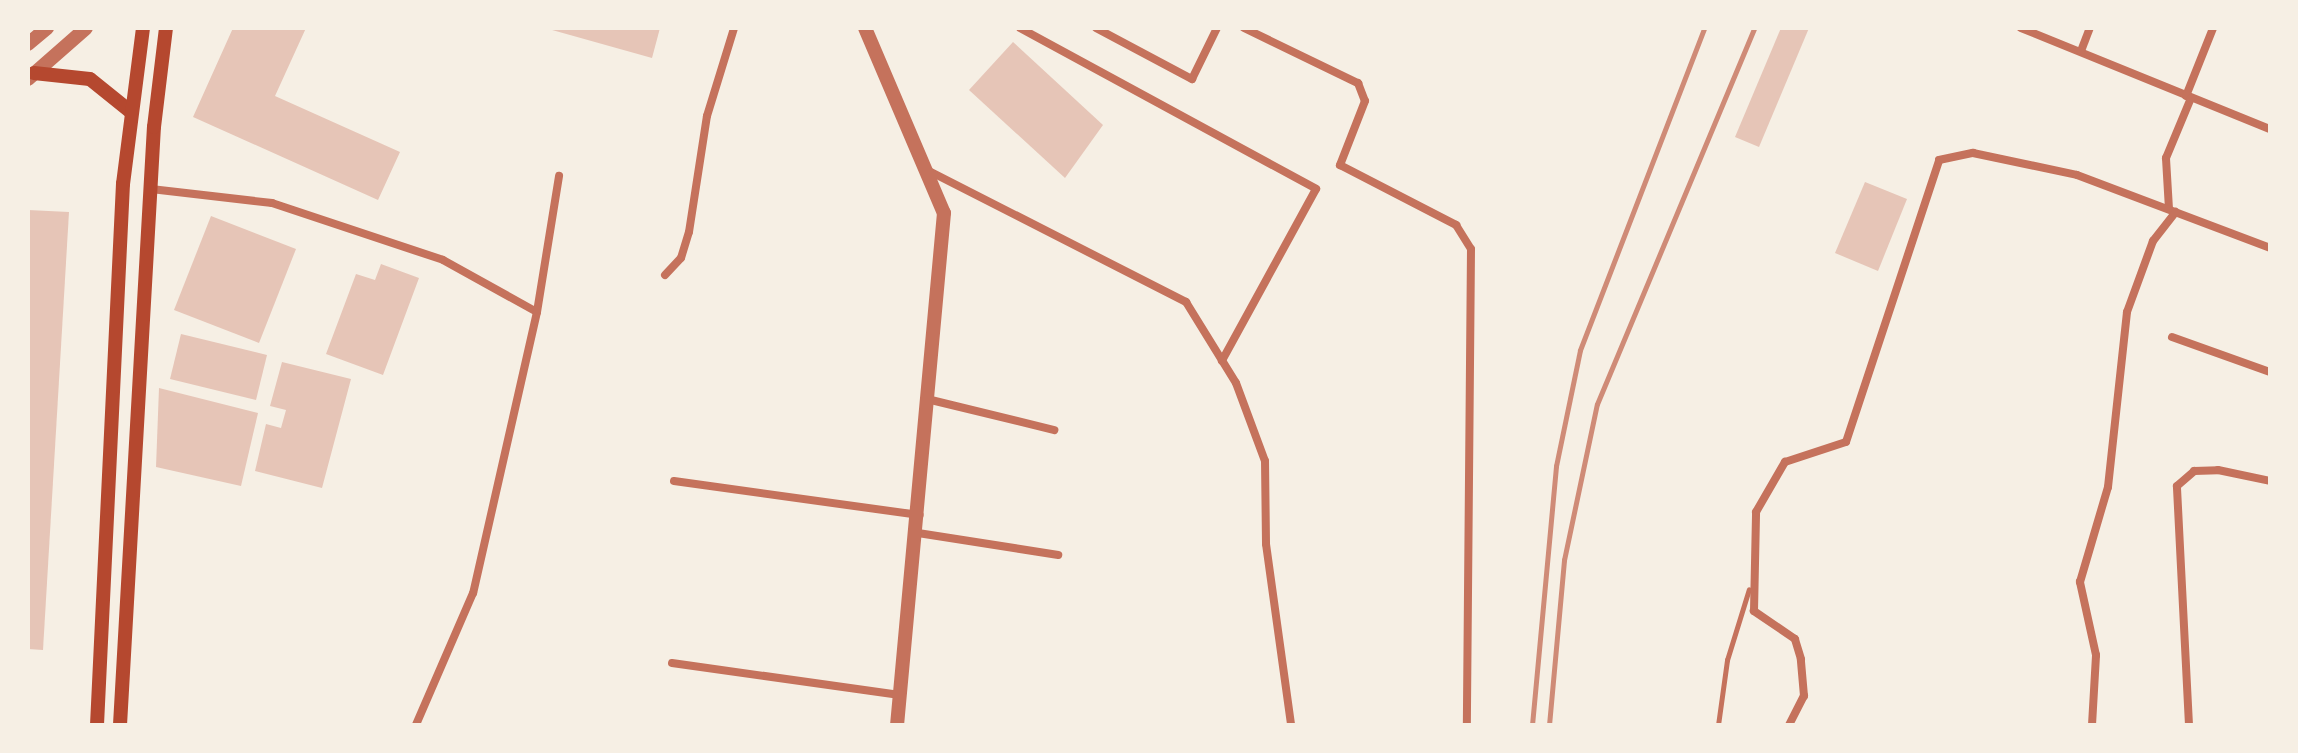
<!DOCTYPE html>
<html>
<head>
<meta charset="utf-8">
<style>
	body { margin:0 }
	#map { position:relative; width:2298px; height:753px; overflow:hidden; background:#f6efe4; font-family:Commissioner,sans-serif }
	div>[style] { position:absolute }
	.building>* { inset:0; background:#e6c5b7 }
	.service>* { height:5px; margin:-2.5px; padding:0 2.5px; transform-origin:2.5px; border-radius:2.5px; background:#c5725c }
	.minor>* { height:8px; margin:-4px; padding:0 4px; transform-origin:4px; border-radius:4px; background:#c5725c }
	.tertiary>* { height:14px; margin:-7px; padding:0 7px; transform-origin:7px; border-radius:7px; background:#c5725c }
	.secondary>* { height:14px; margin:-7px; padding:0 7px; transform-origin:7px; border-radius:7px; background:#b5482f }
	.rail>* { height:5px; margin:-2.5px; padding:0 2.5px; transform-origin:2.5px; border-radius:2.5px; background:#cf8b77 }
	span { translate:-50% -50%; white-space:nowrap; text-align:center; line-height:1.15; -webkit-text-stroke:6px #f6efe4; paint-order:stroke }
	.frame { position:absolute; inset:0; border:30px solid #f6efe4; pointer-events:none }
</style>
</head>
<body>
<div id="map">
	<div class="building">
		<i style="clip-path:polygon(233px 28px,306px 28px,275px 96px,400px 152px,378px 200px,193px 117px)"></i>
		<i style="clip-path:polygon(545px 28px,660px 28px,652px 58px)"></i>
		<i style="clip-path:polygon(1781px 28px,1809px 28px,1759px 147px,1735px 137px)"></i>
		<i style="clip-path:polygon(1013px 42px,1103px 125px,1065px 178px,969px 90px)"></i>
		<i style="clip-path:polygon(1865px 182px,1907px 199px,1878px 271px,1835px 253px)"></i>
		<i style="clip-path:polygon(28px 210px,69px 212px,43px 650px,28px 649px)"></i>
		<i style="clip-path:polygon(211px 216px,296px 249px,259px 343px,174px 310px)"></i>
		<i style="clip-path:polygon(381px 264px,419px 278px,383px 375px,326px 354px,356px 274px,375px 280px)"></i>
		<i style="clip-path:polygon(181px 334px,267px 355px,256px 400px,170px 379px)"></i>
		<i style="clip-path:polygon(282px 362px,351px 379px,322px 488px,255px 471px,266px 424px,281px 428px,286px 410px,270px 406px)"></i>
		<i style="clip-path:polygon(159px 388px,258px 413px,241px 486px,156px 467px)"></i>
	</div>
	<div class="service">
		<i style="left:1718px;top:725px;width:66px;rotate:-82.1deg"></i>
		<i style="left:1727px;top:660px;width:74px;rotate:-72.8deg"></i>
	</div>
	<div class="minor">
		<i style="left:1020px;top:28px;width:337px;rotate:28.5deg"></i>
		<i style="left:1316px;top:189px;width:196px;rotate:118.7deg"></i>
		<i style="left:1096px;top:28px;width:109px;rotate:28deg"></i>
		<i style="left:1192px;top:79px;width:57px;rotate:-63.9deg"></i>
		<i style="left:1244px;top:28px;width:127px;rotate:25.8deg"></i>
		<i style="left:1358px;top:83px;width:19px;rotate:69deg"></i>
		<i style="left:1365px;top:101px;width:69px;rotate:111.3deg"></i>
		<i style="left:1340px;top:165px;width:131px;rotate:27.3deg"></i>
		<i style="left:1456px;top:225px;width:28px;rotate:58deg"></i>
		<i style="left:1471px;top:249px;width:476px;rotate:90.5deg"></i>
		<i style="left:2021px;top:28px;width:269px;rotate:22.1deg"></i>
		<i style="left:2081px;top:51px;width:25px;rotate:-69deg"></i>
		<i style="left:2186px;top:96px;width:73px;rotate:-68.3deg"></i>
		<i style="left:927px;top:170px;width:291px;rotate:27deg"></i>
		<i style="left:1186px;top:302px;width:95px;rotate:58.3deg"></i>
		<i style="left:1236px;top:383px;width:83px;rotate:69.6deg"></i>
		<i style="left:1265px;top:461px;width:83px;rotate:89.3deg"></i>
		<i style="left:1266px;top:544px;width:183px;rotate:82.1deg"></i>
		<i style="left:151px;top:189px;width:122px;rotate:6.6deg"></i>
		<i style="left:272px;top:203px;width:180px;rotate:18.4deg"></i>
		<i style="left:443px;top:260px;width:107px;rotate:29deg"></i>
		<i style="left:537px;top:312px;width:288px;rotate:102.8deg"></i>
		<i style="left:473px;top:593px;width:144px;rotate:113.4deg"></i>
		<i style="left:2169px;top:209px;width:51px;rotate:-93.4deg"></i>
		<i style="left:2166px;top:158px;width:65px;rotate:-67.4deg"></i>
		<i style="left:665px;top:275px;width:23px;rotate:-47deg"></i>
		<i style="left:681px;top:258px;width:27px;rotate:-73deg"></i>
		<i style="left:689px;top:232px;width:117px;rotate:-81.2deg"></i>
		<i style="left:707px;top:116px;width:92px;rotate:-72.9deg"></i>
		<i style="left:537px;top:312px;width:138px;rotate:-80.8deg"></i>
		<i style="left:2172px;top:337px;width:104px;rotate:19.7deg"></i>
		<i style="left:931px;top:400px;width:127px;rotate:13.7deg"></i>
		<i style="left:674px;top:481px;width:248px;rotate:7.9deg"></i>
		<i style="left:918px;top:533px;width:142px;rotate:8.9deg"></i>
		<i style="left:672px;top:663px;width:230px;rotate:8deg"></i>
		<i style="left:1789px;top:725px;width:33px;rotate:-63deg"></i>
		<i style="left:1804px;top:696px;width:37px;rotate:-95deg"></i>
		<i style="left:1801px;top:659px;width:21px;rotate:-107deg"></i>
		<i style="left:1795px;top:639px;width:50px;rotate:-145.7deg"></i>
		<i style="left:1754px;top:611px;width:99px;rotate:-88.8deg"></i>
		<i style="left:1756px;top:512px;width:58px;rotate:-59.9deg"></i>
		<i style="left:1785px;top:462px;width:64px;rotate:-18.2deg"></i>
		<i style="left:1846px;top:442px;width:297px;rotate:-71.7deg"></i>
		<i style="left:1939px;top:160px;width:35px;rotate:-12deg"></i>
		<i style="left:1973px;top:153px;width:106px;rotate:11.9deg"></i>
		<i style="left:2077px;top:175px;width:206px;rotate:20.7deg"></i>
		<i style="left:2092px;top:725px;width:70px;rotate:-86.7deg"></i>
		<i style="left:2096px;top:655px;width:75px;rotate:-102.4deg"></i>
		<i style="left:2080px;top:582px;width:99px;rotate:-73.6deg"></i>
		<i style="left:2108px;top:487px;width:176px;rotate:-83.8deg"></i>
		<i style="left:2127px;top:312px;width:76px;rotate:-69.9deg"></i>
		<i style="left:2153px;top:241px;width:37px;rotate:-52deg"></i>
		<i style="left:2189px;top:725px;width:239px;rotate:-92.9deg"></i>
		<i style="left:2177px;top:486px;width:23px;rotate:-41deg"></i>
		<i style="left:2194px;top:471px;width:24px;rotate:-2deg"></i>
		<i style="left:2218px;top:470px;width:53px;rotate:11.9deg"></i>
	</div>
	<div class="tertiary">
		<i style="left:865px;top:28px;width:201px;rotate:66.9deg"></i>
		<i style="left:944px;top:213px;width:514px;rotate:95.24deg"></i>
		<i style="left:28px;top:44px;width:25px;rotate:-40deg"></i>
		<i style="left:28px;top:79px;width:77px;rotate:-41.3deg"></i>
	</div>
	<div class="secondary">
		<i style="left:34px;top:73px;width:56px;rotate:6.1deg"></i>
		<i style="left:90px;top:79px;width:53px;rotate:38.8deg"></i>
		<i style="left:97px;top:725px;width:542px;rotate:-87.25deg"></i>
		<i style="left:123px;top:184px;width:157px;rotate:-82.7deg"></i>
		<i style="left:120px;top:725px;width:599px;rotate:-86.75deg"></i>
		<i style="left:154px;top:127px;width:100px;rotate:-83.1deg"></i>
	</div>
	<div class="rail">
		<i style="left:1532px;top:725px;width:260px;rotate:-84.7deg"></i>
		<i style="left:1556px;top:466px;width:118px;rotate:-78.3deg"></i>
		<i style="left:1580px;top:350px;width:345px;rotate:-68.9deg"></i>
		<i style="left:1549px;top:725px;width:166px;rotate:-84.8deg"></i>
		<i style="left:1564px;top:560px;width:159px;rotate:-78.1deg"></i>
		<i style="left:1597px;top:404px;width:407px;rotate:-67.3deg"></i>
	</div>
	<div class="frame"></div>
</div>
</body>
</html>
